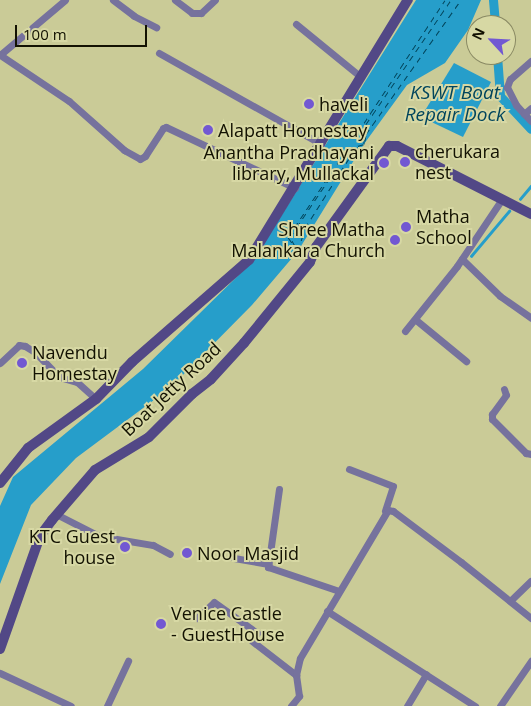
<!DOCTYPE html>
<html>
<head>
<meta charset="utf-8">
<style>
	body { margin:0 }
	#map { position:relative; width:531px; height:706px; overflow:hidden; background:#cacb97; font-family:"Open Sans",sans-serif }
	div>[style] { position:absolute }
	.water>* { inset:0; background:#269eca }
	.stream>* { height:2.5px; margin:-1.25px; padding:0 1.25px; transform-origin:1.25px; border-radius:1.25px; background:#269eca }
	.canal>* { height:9px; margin:-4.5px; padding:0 4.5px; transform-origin:4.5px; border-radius:4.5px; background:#269eca }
	.ferry>* { height:1px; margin-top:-0.5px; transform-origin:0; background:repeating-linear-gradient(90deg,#01455c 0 6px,transparent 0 11px) }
	.street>* { height:7px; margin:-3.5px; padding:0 3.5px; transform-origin:3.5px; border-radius:3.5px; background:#76729d }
	.secondary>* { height:10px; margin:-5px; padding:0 5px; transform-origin:5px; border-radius:5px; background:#524886 }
	.dots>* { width:14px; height:14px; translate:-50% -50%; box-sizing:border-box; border:2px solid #d7d8a4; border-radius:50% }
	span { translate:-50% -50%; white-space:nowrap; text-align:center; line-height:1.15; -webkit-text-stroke:4px #d7d8a4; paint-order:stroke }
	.poi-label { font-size:18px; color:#131202 }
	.left { translate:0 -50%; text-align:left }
	.right { translate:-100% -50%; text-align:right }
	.street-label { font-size:18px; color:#131202 }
	.water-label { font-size:19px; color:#01455c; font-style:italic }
	.north { position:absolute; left:466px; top:15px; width:50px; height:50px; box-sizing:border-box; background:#d7d8a4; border:1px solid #898963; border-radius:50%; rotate:295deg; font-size:14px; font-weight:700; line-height:20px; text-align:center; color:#131202 }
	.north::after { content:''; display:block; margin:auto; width:18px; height:22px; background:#7258d2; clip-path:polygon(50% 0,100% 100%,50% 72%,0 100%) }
	.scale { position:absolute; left:15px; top:25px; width:132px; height:22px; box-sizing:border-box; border:2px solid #131202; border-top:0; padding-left:6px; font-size:15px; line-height:18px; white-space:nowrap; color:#131202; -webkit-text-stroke:4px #d7d8a4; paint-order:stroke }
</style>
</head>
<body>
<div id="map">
	<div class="water">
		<i style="clip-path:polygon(416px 0,481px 0,468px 30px,445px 63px,407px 85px,364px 144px,298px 251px,252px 305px,170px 388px,76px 458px,31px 505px,0 584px,0 506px,13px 477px,143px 369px,253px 261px)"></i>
		<i style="clip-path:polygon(454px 63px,491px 82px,463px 137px,421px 117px)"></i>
	</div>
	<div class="stream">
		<i style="left:520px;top:199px;width:17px;rotate:-50deg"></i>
		<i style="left:471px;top:256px;width:59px;rotate:-49.8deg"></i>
	</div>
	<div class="canal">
		<i style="left:493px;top:0;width:25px;rotate:85deg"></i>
		<i style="left:497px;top:55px;width:41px;rotate:85.8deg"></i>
		<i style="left:500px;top:96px;width:45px;rotate:46.8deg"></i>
	</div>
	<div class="ferry">
		<i style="left:365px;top:136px;width:12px;rotate:-85deg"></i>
		<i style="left:366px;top:124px;width:150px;rotate:-55.6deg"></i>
		<i style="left:365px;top:141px;width:7px;rotate:-82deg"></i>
		<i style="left:366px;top:134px;width:164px;rotate:-54.7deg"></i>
		<i style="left:295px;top:246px;width:10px;rotate:-119deg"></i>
		<i style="left:290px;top:237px;width:104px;rotate:-56deg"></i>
		<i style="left:348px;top:151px;width:12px;rotate:-24deg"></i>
		<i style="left:298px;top:251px;width:17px;rotate:-126deg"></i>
		<i style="left:288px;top:237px;width:106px;rotate:-56.2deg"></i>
		<i style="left:347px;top:149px;width:18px;rotate:-16deg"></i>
		<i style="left:364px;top:144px;width:21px;rotate:-90deg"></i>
		<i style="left:364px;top:123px;width:147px;rotate:-56.6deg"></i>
		<i style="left:298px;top:251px;width:24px;rotate:-73deg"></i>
		<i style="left:305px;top:228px;width:93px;rotate:-57.7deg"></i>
		<i style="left:355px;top:149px;width:4px;rotate:-27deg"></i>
	</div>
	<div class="street">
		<i style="left:65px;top:0;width:85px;rotate:139.8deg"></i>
		<i style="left:0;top:55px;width:83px;rotate:33.7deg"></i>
		<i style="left:69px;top:101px;width:74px;rotate:41.7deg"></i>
		<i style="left:124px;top:150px;width:18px;rotate:29deg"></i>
		<i style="left:140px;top:159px;width:6px;rotate:-31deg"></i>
		<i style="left:145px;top:156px;width:33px;rotate:-57deg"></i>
		<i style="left:163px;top:128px;width:3px;rotate:-18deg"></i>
		<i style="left:166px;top:127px;width:143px;rotate:25.3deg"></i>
		<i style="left:113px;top:0;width:26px;rotate:37deg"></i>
		<i style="left:134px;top:16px;width:25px;rotate:27deg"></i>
		<i style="left:175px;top:0;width:21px;rotate:37deg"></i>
		<i style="left:192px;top:13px;width:9px"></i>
		<i style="left:201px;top:13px;width:19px;rotate:-43deg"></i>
		<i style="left:296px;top:24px;width:84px;rotate:39.2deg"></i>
		<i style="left:159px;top:53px;width:186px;rotate:29.3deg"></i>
		<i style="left:531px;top:61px;width:28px;rotate:139deg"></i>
		<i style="left:510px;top:79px;width:9px;rotate:111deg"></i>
		<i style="left:507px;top:87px;width:20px;rotate:63deg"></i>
		<i style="left:516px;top:105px;width:22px;rotate:47deg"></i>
		<i style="left:524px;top:114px;width:9px;rotate:-41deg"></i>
		<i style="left:462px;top:259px;width:53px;rotate:44.2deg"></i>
		<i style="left:500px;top:296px;width:38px;rotate:35deg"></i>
		<i style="left:416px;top:320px;width:65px;rotate:39.4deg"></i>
		<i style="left:405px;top:331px;width:83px;rotate:-51.3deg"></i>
		<i style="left:457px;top:266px;width:81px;rotate:-56.1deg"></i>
		<i style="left:0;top:363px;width:26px;rotate:-43deg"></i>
		<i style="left:19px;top:345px;width:6px;rotate:9deg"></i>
		<i style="left:25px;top:346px;width:13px;rotate:32deg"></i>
		<i style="left:36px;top:353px;width:33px;rotate:46deg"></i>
		<i style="left:59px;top:377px;width:19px;rotate:16deg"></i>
		<i style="left:77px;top:382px;width:25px;rotate:42deg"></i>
		<i style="left:504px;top:389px;width:6px;rotate:72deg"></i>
		<i style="left:506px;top:395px;width:24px;rotate:126deg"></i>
		<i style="left:492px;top:414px;width:5px;rotate:90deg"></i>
		<i style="left:492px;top:419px;width:48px;rotate:45deg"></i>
		<i style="left:526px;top:453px;width:5px;rotate:11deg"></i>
		<i style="left:349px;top:469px;width:47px;rotate:21.1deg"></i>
		<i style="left:393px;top:486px;width:26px;rotate:108deg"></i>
		<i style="left:279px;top:489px;width:79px;rotate:98deg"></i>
		<i style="left:268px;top:567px;width:75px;rotate:18.7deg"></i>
		<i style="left:56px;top:514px;width:48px;rotate:27.1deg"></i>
		<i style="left:99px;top:536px;width:55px;rotate:9.5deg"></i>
		<i style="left:153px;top:545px;width:19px;rotate:28deg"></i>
		<i style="left:234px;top:558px;width:35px;rotate:10deg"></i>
		<i style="left:510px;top:601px;width:29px;rotate:-44deg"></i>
		<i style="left:327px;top:611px;width:176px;rotate:32.7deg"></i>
		<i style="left:197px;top:618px;width:23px;rotate:-43deg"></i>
		<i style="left:214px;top:602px;width:53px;rotate:35.8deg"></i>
		<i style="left:257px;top:633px;width:9px;rotate:122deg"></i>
		<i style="left:252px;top:641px;width:56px;rotate:37.7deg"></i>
		<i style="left:0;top:673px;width:78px;rotate:24.9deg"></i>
		<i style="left:107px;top:706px;width:50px;rotate:-65deg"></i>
		<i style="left:291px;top:706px;width:13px;rotate:-51deg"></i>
		<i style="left:299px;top:696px;width:21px;rotate:-98deg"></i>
		<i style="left:296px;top:675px;width:17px;rotate:-77deg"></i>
		<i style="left:300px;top:658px;width:172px;rotate:-59.3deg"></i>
		<i style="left:388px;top:510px;width:5px;rotate:11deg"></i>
		<i style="left:393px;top:511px;width:85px;rotate:36.9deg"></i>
		<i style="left:461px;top:562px;width:90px;rotate:38.7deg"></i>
		<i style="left:407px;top:706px;width:37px;rotate:-59deg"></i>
		<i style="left:500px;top:706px;width:55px;rotate:-55.4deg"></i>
	</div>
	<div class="secondary">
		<i style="left:0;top:483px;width:45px;rotate:-51.3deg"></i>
		<i style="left:28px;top:448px;width:84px;rotate:-35.8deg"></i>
		<i style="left:96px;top:399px;width:52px;rotate:-45.8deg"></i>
		<i style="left:132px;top:362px;width:155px;rotate:-41.1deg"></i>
		<i style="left:249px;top:260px;width:305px;rotate:-58.6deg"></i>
		<i style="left:0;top:649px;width:120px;rotate:-70.5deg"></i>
		<i style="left:40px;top:536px;width:20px;rotate:-53deg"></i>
		<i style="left:52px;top:520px;width:66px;rotate:-49.3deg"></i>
		<i style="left:95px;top:470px;width:63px;rotate:-31.4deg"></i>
		<i style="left:149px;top:437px;width:61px;rotate:-45deg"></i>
		<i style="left:192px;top:394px;width:24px;rotate:-38deg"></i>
		<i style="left:211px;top:379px;width:49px;rotate:-47.5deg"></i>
		<i style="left:244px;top:343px;width:104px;rotate:-50.8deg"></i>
		<i style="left:310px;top:262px;width:16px;rotate:-68deg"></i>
		<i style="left:316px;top:247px;width:125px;rotate:-54.1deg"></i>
		<i style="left:389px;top:146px;width:8px"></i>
		<i style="left:397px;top:146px;width:150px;rotate:26.9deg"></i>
	</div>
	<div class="dots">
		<i style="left:309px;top:104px;background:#7258d2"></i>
		<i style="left:208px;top:130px;background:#7258d2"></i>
		<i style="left:405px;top:162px;background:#7258d2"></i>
		<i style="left:384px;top:163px;background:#7258d2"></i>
		<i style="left:406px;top:227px;background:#7258d2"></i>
		<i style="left:395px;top:240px;background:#7258d2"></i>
		<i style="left:22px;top:363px;background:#7258d2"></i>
		<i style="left:125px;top:547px;background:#7258d2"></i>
		<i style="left:187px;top:553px;background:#7258d2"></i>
		<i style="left:161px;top:624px;background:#7258d2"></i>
	</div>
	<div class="poi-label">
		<span class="left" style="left:319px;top:104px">haveli</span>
		<span class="left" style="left:218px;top:130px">Alapatt Homestay</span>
		<span class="left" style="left:415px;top:162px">cherukara<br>nest</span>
		<span class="right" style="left:374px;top:163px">Anantha Pradhayani<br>library, Mullackal</span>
		<span class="left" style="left:416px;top:227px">Matha<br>School</span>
		<span class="right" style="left:385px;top:240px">Shree Matha<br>Malankara Church</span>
		<span class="left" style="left:32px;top:363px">Navendu<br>Homestay</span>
		<span class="right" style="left:115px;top:547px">KTC Guest<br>house</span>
		<span class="left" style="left:197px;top:553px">Noor Masjid</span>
		<span class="left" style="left:171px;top:624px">Venice Castle<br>- GuestHouse</span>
	</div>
	<div class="street-label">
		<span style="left:171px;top:389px;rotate:-43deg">Boat Jetty Road</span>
	</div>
	<div class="water-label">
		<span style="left:455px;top:104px">KSWT Boat<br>Repair Dock</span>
	</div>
	<div class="north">N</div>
	<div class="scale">100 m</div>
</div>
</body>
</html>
